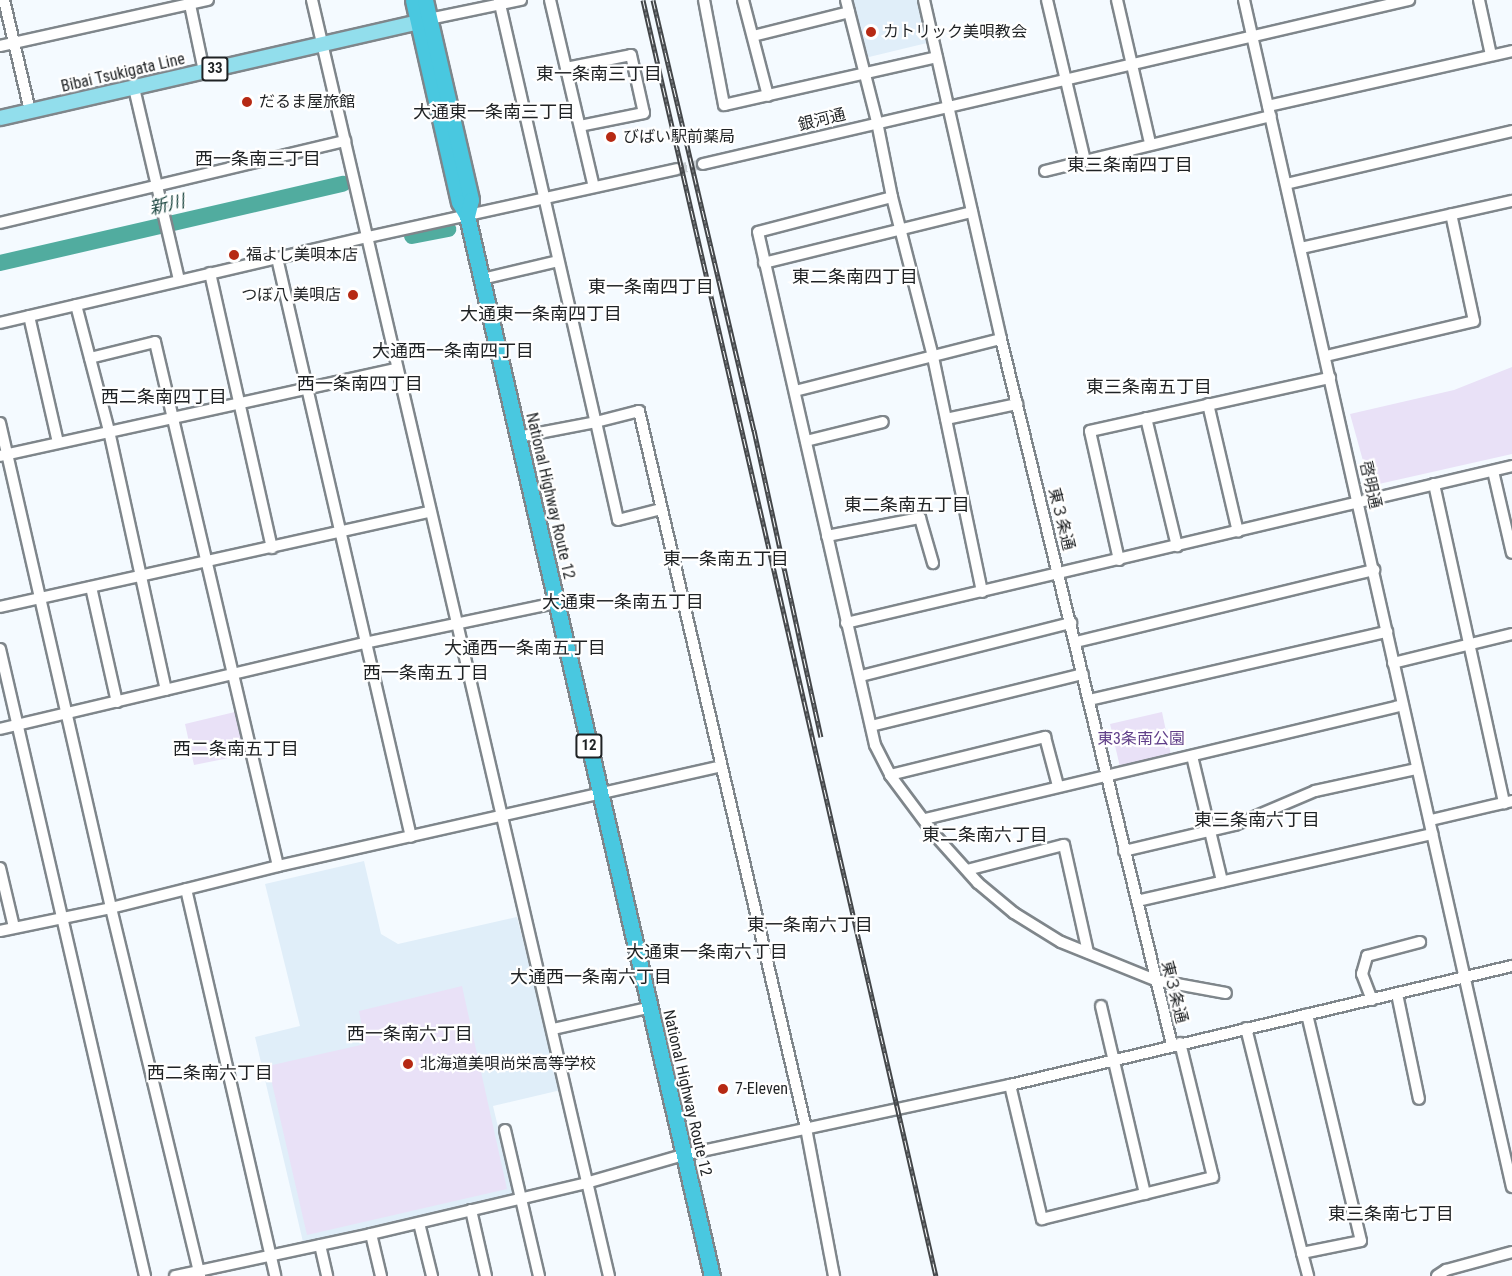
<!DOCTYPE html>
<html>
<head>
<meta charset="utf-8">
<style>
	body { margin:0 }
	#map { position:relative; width:1512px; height:1276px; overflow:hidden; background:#f4faff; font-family:"Roboto Condensed","Noto Sans JP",sans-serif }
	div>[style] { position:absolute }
	.built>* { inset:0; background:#e0eef9 }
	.green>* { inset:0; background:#e9e1f7 }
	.river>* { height:16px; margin:-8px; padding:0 8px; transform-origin:8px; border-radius:8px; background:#51ac9f }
	.minor-tunnel>* { height:10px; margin-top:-5px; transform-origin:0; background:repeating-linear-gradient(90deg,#c9cfd3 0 10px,transparent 0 15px) }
	.roads { filter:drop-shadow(2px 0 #7f868b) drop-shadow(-2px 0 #7f868b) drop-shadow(0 2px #7f868b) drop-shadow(0 -2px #7f868b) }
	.minor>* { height:10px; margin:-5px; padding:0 5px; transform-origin:5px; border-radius:5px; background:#fff }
	.major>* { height:14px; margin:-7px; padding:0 7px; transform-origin:7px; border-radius:7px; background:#92deec }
	.highway>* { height:15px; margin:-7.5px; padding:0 7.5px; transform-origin:7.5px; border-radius:7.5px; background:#49c8e0 }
	.rail>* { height:5px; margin-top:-2.5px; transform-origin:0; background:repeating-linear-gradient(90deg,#fff 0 9px,#434649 0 18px); box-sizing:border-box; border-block:2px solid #434649 }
	.dots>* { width:16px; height:16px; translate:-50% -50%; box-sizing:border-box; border:3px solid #fff; border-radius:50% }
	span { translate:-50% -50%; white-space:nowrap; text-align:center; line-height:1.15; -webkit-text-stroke:4.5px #fff; paint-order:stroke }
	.shield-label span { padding:2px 4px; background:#fff; border:2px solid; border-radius:4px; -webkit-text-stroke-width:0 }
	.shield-label { font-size:15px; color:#1f2224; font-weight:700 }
	.poi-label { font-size:16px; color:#1f2224 }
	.left { translate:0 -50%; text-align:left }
	.right { translate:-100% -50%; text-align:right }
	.street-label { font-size:16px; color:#1f2224 }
	.park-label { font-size:16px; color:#603f89 }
	.neighbourhood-label { font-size:18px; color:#1f2224 }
	.water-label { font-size:18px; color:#1b453f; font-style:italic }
</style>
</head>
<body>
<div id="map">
	<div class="built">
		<i style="clip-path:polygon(852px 0,918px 0,927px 43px,865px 58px)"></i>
		<i style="clip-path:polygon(364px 861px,381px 934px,398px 944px,517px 917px,561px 1090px,493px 1106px,514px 1194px,303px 1242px,255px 1037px,300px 1026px,265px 884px)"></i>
	</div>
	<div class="green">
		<i style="clip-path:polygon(1512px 367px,1512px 454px,1370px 486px,1350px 414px,1454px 390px)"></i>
		<i style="clip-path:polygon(239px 711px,249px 754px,194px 765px,185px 724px)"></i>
		<i style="clip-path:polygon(1162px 712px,1171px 755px,1120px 767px,1110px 724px)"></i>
		<i style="clip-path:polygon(462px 986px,507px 1189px,307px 1235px,268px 1066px,365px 1044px,359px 1011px)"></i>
	</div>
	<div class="river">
		<i style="left:412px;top:236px;width:37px;rotate:-11deg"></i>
		<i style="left:0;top:263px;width:352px;rotate:-13deg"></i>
	</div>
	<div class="minor-tunnel">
		<i style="left:677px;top:169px;width:26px;rotate:-11deg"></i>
	</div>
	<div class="roads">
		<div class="minor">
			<i style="left:4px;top:0;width:114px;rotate:76.8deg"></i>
			<i style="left:189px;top:0;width:73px;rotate:78.1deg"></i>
			<i style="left:312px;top:0;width:1310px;rotate:76.9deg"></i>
			<i style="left:499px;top:0;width:433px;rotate:77.1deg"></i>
			<i style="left:596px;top:422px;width:44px;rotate:-14.3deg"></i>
			<i style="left:639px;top:411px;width:736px;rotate:76.89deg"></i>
			<i style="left:806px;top:1128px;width:151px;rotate:79.3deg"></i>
			<i style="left:550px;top:0;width:192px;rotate:76.8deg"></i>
			<i style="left:704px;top:0;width:107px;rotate:79.2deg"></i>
			<i style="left:724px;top:105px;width:218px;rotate:-12.7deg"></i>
			<i style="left:743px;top:0;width:99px;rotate:75.4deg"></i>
			<i style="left:846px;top:0;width:126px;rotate:75.7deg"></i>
			<i style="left:877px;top:122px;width:76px;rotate:78.7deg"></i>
			<i style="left:892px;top:197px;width:165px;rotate:75.6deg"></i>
			<i style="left:933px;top:357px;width:240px;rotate:78.2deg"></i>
			<i style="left:924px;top:0;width:348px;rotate:77.2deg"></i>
			<i style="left:1001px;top:339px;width:726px;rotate:76.38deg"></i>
			<i style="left:1047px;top:0;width:165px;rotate:76.7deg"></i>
			<i style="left:1085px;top:161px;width:191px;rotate:-13.6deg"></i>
			<i style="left:1117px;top:0;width:147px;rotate:77deg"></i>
			<i style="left:1244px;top:0;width:1217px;rotate:77.28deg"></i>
			<i style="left:1479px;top:0;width:56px;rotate:77.7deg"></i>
			<i style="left:429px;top:19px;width:94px;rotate:-11.7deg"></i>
			<i style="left:753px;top:36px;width:99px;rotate:-14deg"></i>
			<i style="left:0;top:46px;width:213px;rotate:-12.5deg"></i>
			<i style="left:566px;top:68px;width:66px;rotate:-11.3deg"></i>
			<i style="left:631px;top:55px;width:59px;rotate:77.4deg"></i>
			<i style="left:644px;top:113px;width:65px;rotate:168.5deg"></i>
			<i style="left:134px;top:88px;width:197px;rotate:76.8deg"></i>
			<i style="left:1268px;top:106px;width:250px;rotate:-12.7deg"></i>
			<i style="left:703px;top:164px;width:725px;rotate:-13.08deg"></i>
			<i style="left:1045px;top:171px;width:41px;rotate:-14deg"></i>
			<i style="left:1286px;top:184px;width:232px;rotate:-13.2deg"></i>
			<i style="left:892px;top:197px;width:138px;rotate:165.4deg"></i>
			<i style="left:758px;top:232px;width:526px;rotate:77.15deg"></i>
			<i style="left:875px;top:745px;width:34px;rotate:63deg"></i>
			<i style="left:890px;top:775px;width:74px;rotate:53.3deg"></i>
			<i style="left:934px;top:834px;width:66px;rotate:48.1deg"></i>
			<i style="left:978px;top:883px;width:47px;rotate:39.8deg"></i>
			<i style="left:1014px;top:913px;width:55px;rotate:31.7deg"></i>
			<i style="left:1061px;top:942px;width:101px;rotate:22deg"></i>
			<i style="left:1155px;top:980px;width:72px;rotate:10.4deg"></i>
			<i style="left:0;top:223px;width:355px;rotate:-13.4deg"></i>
			<i style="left:1301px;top:248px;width:216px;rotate:-12.6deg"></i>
			<i style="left:277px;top:258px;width:594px;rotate:76.97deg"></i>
			<i style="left:764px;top:263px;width:214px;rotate:-13.8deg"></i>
			<i style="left:210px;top:273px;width:282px;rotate:77.3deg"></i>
			<i style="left:482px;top:279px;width:78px;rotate:-13.3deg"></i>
			<i style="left:76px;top:305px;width:130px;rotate:75.3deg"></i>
			<i style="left:109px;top:431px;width:265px;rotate:77.6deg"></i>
			<i style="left:29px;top:316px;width:130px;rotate:77.1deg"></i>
			<i style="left:0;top:323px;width:378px;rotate:-13.2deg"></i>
			<i style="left:368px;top:237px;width:316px;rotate:-12.4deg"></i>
			<i style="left:1326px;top:356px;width:152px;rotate:-13.3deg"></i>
			<i style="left:1474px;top:321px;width:109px;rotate:-102.1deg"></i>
			<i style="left:90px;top:358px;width:67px;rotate:-13.8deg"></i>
			<i style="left:155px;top:342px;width:538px;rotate:76.79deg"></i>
			<i style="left:795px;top:391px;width:212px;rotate:-14.2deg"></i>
			<i style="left:1208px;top:404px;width:131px;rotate:76.8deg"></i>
			<i style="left:1146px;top:418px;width:132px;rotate:76.4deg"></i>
			<i style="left:946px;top:419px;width:73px;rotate:-11.9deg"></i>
			<i style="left:0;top:423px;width:498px;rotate:77.1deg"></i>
			<i style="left:111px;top:908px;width:379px;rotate:76.4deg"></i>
			<i style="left:518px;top:437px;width:79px;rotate:-10.9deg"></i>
			<i style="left:596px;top:422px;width:100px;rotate:77.3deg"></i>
			<i style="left:618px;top:520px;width:44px;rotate:-14.3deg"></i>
			<i style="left:806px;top:441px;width:79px;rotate:-13.9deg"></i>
			<i style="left:0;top:456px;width:406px;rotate:-12.4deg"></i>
			<i style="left:1493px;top:471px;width:84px;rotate:77deg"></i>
			<i style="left:1434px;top:484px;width:327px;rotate:77.6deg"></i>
			<i style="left:827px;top:536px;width:95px;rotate:-11deg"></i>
			<i style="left:920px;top:518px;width:47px;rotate:73.9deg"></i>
			<i style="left:1119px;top:560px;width:132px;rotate:-102.7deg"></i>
			<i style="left:1090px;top:431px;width:246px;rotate:-12.5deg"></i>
			<i style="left:91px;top:587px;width:118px;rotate:77.3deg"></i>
			<i style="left:0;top:607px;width:440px;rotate:-12.5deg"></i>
			<i style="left:846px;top:623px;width:684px;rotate:-13.26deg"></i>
			<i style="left:1076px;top:642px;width:307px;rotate:-13.6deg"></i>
			<i style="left:0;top:649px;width:644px;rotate:76.98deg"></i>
			<i style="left:1393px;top:663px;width:122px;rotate:-13.7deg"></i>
			<i style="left:861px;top:676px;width:217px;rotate:-14.2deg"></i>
			<i style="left:1089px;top:700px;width:306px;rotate:-12.9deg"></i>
			<i style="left:871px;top:726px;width:218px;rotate:-13.8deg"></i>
			<i style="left:0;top:729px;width:374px;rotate:-13.3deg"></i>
			<i style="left:364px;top:643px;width:196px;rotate:-11.8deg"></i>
			<i style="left:1192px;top:756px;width:129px;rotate:76.5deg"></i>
			<i style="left:890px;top:775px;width:160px;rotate:-13.8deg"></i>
			<i style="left:1045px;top:737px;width:51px;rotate:75.1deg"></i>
			<i style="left:925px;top:819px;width:491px;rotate:-13.4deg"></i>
			<i style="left:1431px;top:820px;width:83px;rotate:-13.2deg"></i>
			<i style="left:1124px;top:851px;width:114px;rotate:-13.2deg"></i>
			<i style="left:1235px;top:825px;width:87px;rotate:-23deg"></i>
			<i style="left:1315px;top:791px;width:103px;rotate:-12.3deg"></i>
			<i style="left:0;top:868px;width:61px;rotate:76.7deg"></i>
			<i style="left:967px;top:870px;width:100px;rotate:-14.5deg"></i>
			<i style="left:1064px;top:845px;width:110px;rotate:77.4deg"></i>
			<i style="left:186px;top:889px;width:397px;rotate:77deg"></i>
			<i style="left:1137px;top:901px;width:303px;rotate:-12.8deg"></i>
			<i style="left:0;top:931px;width:113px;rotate:-11.7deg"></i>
			<i style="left:111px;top:908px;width:172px;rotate:-14.1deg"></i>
			<i style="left:278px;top:866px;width:453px;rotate:-12.7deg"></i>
			<i style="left:1397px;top:994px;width:107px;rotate:78.2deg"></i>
			<i style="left:1372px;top:1000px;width:28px;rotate:-111deg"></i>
			<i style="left:1362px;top:974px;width:19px;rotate:-74deg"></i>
			<i style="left:1367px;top:956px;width:55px;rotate:-14.8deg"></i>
			<i style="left:1101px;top:1006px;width:193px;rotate:76.8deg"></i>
			<i style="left:1246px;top:1028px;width:232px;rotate:76deg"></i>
			<i style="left:1302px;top:1253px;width:60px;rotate:-11.5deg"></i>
			<i style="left:1361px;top:1241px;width:233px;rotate:-103.4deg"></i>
			<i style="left:553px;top:1029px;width:97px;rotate:-12.5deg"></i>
			<i style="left:1010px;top:1085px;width:138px;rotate:76.6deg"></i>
			<i style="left:1042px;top:1219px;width:176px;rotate:-13.8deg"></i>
			<i style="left:1213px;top:1177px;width:138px;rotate:-103.8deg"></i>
			<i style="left:505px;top:1130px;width:150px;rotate:76.9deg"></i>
			<i style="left:471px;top:1210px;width:68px;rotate:77.2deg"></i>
			<i style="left:419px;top:1223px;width:55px;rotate:76.2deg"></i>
			<i style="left:371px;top:1234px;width:43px;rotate:76.6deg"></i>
			<i style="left:320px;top:1245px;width:32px;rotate:77deg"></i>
			<i style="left:1302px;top:1253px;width:24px;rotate:75deg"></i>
			<i style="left:175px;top:1276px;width:200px;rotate:-12.1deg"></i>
			<i style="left:371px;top:1234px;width:221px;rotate:-13.3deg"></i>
			<i style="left:586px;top:1183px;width:101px;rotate:-16.1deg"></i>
			<i style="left:683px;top:1155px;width:334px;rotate:-12.1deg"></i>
			<i style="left:1010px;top:1085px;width:516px;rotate:-13.34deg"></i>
			<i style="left:1437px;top:1276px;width:11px;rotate:-34deg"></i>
			<i style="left:1446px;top:1270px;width:68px;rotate:-15.3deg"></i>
		</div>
		<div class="major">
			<i style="left:0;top:118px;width:438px;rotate:-12.9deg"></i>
		</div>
		<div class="highway">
			<i style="left:413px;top:0;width:207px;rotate:77.2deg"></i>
			<i style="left:459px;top:202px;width:16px;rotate:60deg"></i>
			<i style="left:467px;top:216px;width:1088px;rotate:76.99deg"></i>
			<i style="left:425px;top:0;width:205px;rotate:77deg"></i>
			<i style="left:471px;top:200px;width:16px;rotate:104deg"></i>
		</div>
	</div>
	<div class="rail">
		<i style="left:643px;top:0;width:1309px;rotate:77.07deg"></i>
		<i style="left:653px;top:0;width:442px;rotate:76.8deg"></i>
		<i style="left:754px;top:430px;width:314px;rotate:77.7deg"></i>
	</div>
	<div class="dots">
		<i style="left:871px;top:32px;background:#b62913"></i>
		<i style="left:247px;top:102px;background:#b62913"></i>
		<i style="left:611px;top:137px;background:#b62913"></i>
		<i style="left:234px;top:255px;background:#b62913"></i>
		<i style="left:353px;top:295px;background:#b62913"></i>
		<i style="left:408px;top:1064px;background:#b62913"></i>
		<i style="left:723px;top:1089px;background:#b62913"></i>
	</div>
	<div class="shield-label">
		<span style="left:215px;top:69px">33</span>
		<span style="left:589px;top:746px">12</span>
	</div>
	<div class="poi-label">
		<span class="left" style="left:883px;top:32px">カトリック美唄教会</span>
		<span class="left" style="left:259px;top:102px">だるま屋旅館</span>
		<span class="left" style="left:623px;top:137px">びばい駅前薬局</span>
		<span class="left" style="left:246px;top:255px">福よし美唄本店</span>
		<span class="right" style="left:341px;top:295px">つぼ八 美唄店</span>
		<span class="left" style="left:420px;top:1064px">北海道美唄尚栄高等学校</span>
		<span class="left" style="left:735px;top:1089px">7-Eleven</span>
	</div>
	<div class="street-label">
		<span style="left:123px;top:73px;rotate:-13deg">Bibai Tsukigata Line</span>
		<span style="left:822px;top:120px;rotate:-14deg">銀河通</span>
		<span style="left:1370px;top:485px;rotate:77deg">啓明通</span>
		<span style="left:550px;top:496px;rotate:77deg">National Highway Route 12</span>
		<span style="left:1061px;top:519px;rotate:76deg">東３条通</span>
		<span style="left:1174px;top:992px;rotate:76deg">東３条通</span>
		<span style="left:687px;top:1093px;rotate:77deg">National Highway Route 12</span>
	</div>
	<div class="park-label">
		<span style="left:1141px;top:739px">東3条南公園</span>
	</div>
	<div class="neighbourhood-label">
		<span style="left:599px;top:74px">東一条南三丁目</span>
		<span style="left:494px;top:112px">大通東一条南三丁目</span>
		<span style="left:258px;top:159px">西一条南三丁目</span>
		<span style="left:1130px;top:165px">東三条南四丁目</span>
		<span style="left:855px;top:277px">東二条南四丁目</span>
		<span style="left:651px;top:287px">東一条南四丁目</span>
		<span style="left:541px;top:314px">大通東一条南四丁目</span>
		<span style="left:453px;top:351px">大通西一条南四丁目</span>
		<span style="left:360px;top:384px">西一条南四丁目</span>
		<span style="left:1149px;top:387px">東三条南五丁目</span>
		<span style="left:164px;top:397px">西二条南四丁目</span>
		<span style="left:907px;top:505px">東二条南五丁目</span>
		<span style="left:726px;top:559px">東一条南五丁目</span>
		<span style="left:623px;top:602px">大通東一条南五丁目</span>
		<span style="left:525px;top:648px">大通西一条南五丁目</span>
		<span style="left:426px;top:673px">西一条南五丁目</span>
		<span style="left:236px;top:749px">西二条南五丁目</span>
		<span style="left:1257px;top:820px">東三条南六丁目</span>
		<span style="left:985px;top:835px">東二条南六丁目</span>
		<span style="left:810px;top:925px">東一条南六丁目</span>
		<span style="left:707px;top:952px">大通東一条南六丁目</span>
		<span style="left:591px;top:977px">大通西一条南六丁目</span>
		<span style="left:410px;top:1034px">西一条南六丁目</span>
		<span style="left:210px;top:1073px">西二条南六丁目</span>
		<span style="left:1391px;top:1214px">東三条南七丁目</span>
	</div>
	<div class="water-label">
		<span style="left:167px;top:205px;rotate:-13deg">新川</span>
	</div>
</div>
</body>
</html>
